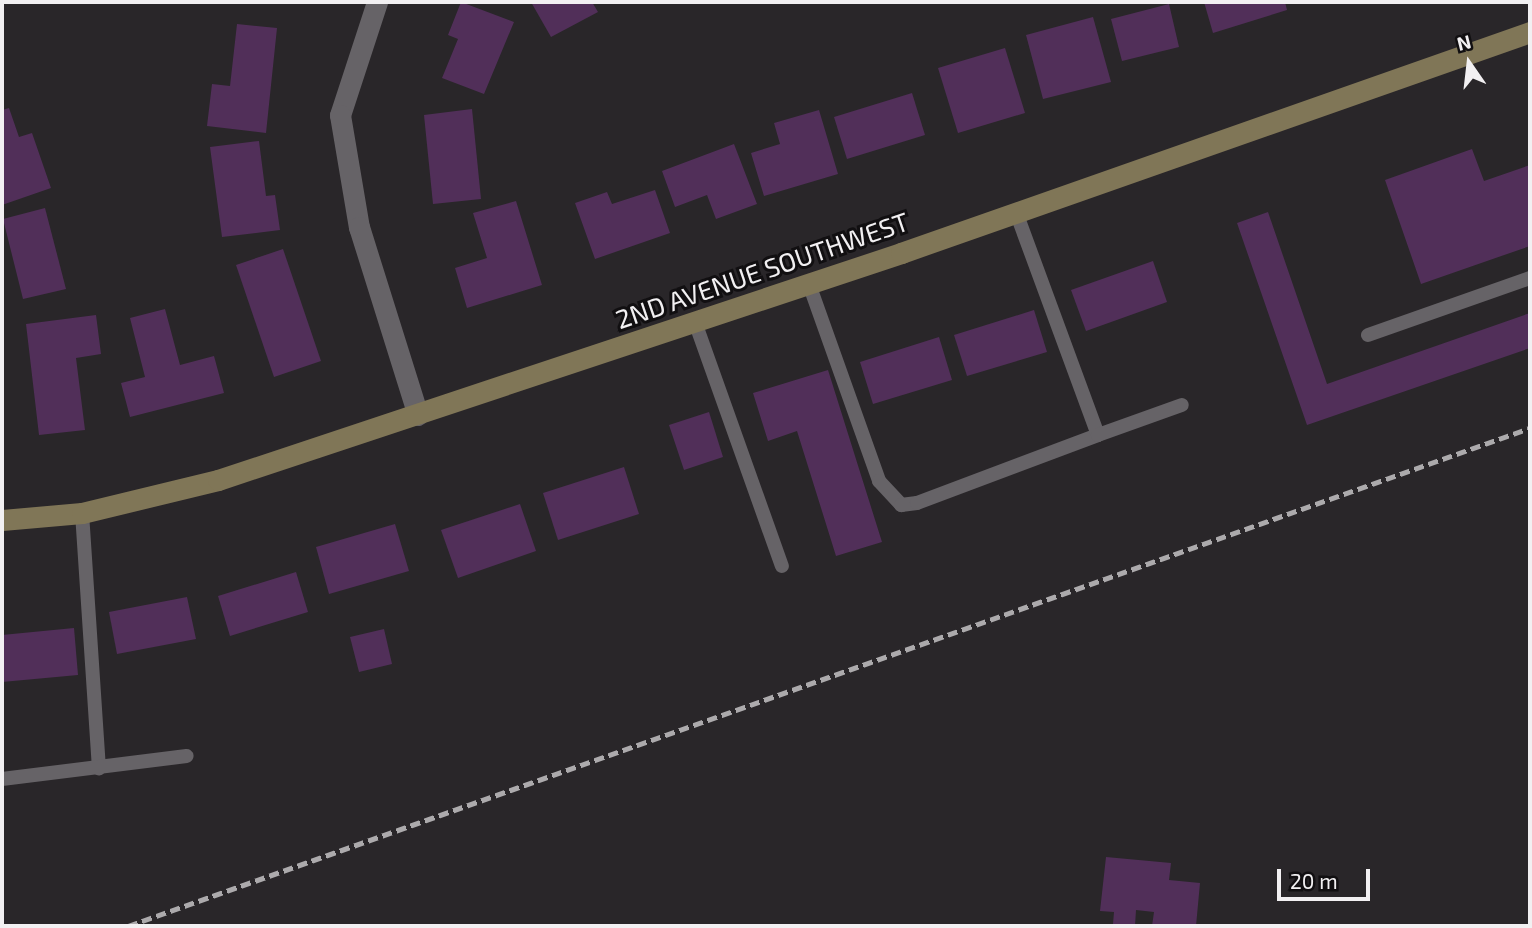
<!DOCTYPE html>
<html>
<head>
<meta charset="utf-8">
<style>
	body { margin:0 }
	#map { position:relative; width:1532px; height:928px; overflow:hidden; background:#292629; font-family:"Exo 2",sans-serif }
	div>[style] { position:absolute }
	.building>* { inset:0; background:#512f59 }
	.lane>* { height:14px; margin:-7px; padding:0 7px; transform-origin:7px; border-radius:7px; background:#666367 }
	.street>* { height:21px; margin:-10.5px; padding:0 10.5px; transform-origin:10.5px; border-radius:10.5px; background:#666367 }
	.secondary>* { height:21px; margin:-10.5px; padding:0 10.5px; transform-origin:10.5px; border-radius:10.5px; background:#807657 }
	.rail>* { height:5px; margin-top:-2.5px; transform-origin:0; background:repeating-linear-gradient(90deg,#acaaac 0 10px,transparent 0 15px) }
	span { translate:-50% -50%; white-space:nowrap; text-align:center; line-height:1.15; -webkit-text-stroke:6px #110f11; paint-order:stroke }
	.street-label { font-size:26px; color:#f2f0f2 }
	.frame { position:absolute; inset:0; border:4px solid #f2f0f2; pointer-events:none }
	.north { position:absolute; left:1434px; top:28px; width:70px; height:70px; -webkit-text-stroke:5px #110f11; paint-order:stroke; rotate:346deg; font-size:19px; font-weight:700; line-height:28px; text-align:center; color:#f2f0f2 }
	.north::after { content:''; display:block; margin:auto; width:24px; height:32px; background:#f2f0f2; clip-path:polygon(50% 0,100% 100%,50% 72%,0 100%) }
	.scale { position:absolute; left:1277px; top:869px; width:93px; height:32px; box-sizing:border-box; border:4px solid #f2f0f2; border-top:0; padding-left:9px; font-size:21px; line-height:24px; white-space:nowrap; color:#f2f0f2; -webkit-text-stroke:5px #110f11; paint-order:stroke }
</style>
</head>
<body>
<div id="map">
	<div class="building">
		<i style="clip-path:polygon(461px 2px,514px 22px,484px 94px,442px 78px,458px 39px,448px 35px)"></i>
		<i style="clip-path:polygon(531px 2px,592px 2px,598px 12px,551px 37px)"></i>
		<i style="clip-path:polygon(1204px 2px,1285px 2px,1287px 10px,1213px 33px)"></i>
		<i style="clip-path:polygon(1169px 4px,1179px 47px,1122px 61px,1111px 19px)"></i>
		<i style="clip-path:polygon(1093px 17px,1111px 82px,1043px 99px,1026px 35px)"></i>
		<i style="clip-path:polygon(237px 24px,277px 28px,266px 133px,207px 126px,212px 84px,230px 86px)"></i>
		<i style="clip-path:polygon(1005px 48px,1025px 113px,958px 133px,938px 68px)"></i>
		<i style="clip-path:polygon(912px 93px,925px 135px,847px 159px,834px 117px)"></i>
		<i style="clip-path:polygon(9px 108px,19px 137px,32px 133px,51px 188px,2px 205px,2px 110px)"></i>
		<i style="clip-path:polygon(472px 109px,481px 199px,433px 204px,424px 115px)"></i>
		<i style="clip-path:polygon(819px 110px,838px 174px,764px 196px,751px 153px,780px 144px,774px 123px)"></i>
		<i style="clip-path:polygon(259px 141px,266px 196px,275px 195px,280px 230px,222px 237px,210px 147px)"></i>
		<i style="clip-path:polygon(734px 144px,757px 204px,716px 219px,707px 195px,675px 207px,662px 171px)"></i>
		<i style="clip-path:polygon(1472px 149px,1484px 181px,1530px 165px,1530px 246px,1421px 284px,1385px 180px)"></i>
		<i style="clip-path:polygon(655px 190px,670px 233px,595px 259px,575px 203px,607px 192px,612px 204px)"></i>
		<i style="clip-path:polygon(516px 201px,542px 285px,467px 308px,455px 268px,487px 258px,473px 213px)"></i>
		<i style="clip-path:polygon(45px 208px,66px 289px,23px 299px,3px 219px)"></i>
		<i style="clip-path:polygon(1268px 212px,1327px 384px,1530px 313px,1530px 348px,1307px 425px,1237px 223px)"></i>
		<i style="clip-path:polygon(283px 249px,321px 361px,274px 377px,236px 265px)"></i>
		<i style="clip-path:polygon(1153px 261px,1167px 302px,1086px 331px,1071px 290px)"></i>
		<i style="clip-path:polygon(165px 309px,180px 365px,214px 356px,224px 393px,130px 417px,121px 383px,145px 377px,130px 318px)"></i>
		<i style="clip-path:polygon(1034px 310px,1047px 352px,967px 376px,954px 335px)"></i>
		<i style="clip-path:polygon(96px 315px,101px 354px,76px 358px,85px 430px,39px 435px,26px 324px)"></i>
		<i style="clip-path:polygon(939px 337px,952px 380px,873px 404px,860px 362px)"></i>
		<i style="clip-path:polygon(828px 370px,882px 542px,836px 556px,797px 431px,768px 441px,753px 393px)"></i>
		<i style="clip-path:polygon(709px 412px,723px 457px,684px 470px,669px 425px)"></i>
		<i style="clip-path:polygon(624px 467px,639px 514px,558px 540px,543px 493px)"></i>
		<i style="clip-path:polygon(520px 504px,536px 551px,458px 578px,441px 530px)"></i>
		<i style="clip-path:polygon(395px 524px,409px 571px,329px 594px,316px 547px)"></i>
		<i style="clip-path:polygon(296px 572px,308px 612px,230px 636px,218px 596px)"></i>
		<i style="clip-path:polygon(187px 597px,196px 639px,117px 654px,109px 612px)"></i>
		<i style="clip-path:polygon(74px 628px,78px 675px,2px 682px,2px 635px)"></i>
		<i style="clip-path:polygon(384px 629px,392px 664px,359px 672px,350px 637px)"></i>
		<i style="clip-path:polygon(1106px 857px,1171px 863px,1169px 880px,1200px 883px,1196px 926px,1152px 926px,1154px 912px,1136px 910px,1135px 926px,1113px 924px,1114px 912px,1100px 911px)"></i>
	</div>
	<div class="lane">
		<i style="left:809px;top:284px;width:209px;rotate:70.4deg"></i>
		<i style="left:879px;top:481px;width:33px;rotate:47deg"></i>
		<i style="left:901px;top:505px;width:16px;rotate:-7deg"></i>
		<i style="left:917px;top:503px;width:193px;rotate:-20.6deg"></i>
		<i style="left:1098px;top:435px;width:238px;rotate:-110.2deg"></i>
		<i style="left:695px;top:322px;width:259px;rotate:70.4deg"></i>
		<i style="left:1368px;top:335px;width:172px;rotate:-19.4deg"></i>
		<i style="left:1098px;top:435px;width:89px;rotate:-19.7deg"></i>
		<i style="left:82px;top:513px;width:256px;rotate:86.2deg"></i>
		<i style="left:2px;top:779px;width:186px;rotate:-7.1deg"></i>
	</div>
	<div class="street">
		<i style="left:377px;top:2px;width:119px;rotate:108.1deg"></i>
		<i style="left:340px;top:115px;width:114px;rotate:80.4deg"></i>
		<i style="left:359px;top:227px;width:197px;rotate:72.6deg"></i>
	</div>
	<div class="secondary">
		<i style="left:2px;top:520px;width:80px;rotate:-5deg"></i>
		<i style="left:82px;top:513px;width:140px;rotate:-13.6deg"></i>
		<i style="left:218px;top:480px;width:720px;rotate:-18.38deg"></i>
		<i style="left:901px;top:253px;width:667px;rotate:-19.36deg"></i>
	</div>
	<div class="rail">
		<i style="left:128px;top:926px;width:1488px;rotate:-19.56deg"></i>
	</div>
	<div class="street-label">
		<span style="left:762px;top:270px;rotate:-19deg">2ND AVENUE SOUTHWEST</span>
	</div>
	<div class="frame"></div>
	<div class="north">N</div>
	<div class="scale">20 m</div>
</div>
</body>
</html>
